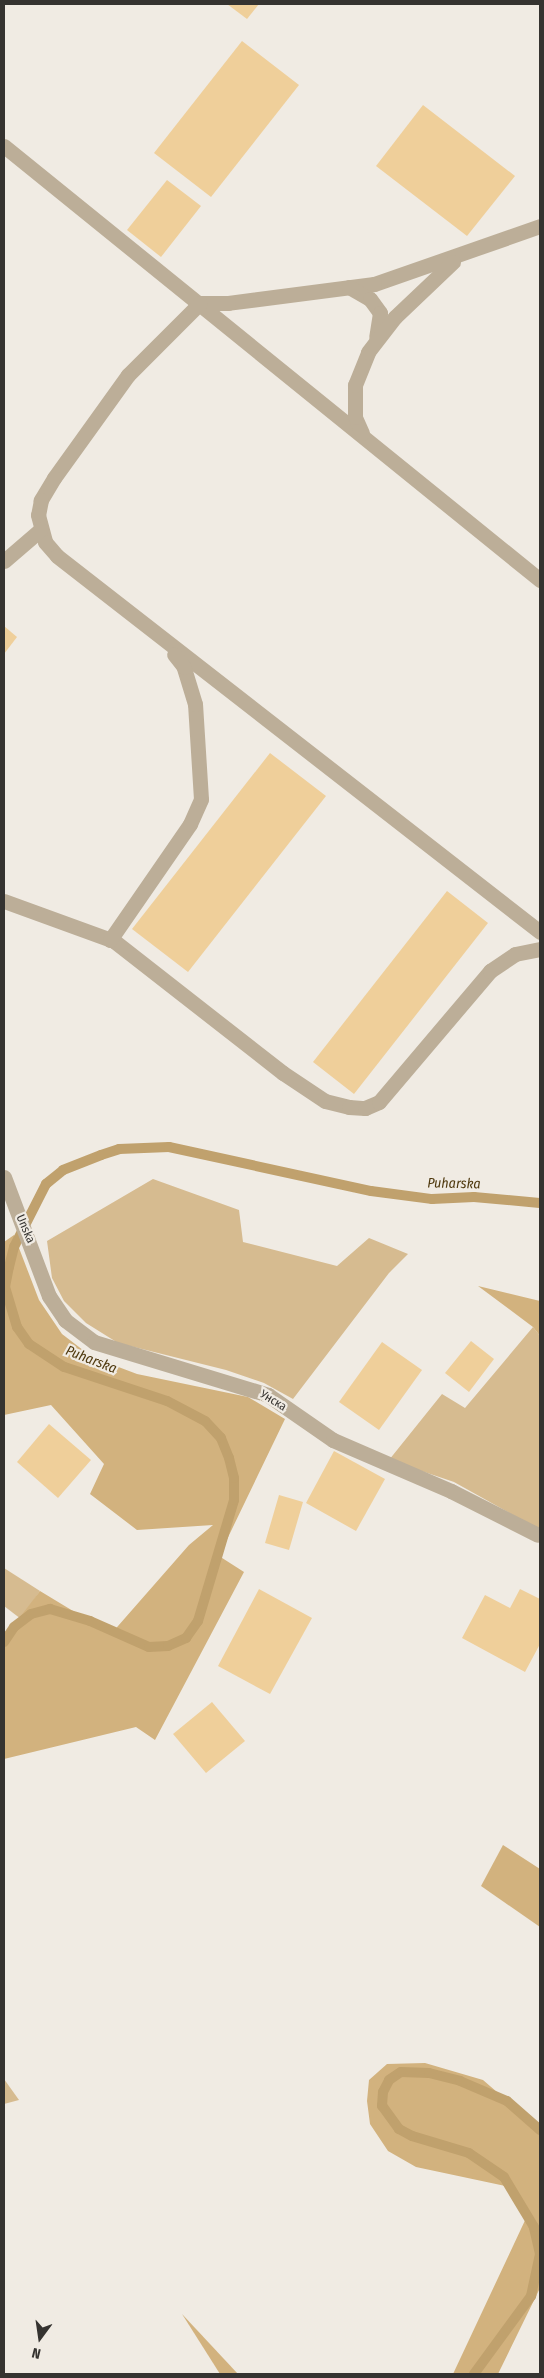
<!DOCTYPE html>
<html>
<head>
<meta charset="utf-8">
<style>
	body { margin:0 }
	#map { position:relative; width:544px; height:2378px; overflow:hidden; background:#f0ebe3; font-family:"Fira Sans Condensed",sans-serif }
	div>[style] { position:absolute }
	.green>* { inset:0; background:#d6bb90 }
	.forest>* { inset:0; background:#d2b27e }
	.stream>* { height:10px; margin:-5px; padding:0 5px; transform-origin:5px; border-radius:5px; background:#c0a16d }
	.building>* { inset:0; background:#efcf9a }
	.minor>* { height:15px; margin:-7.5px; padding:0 7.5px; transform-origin:7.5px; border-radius:7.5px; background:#bcae98 }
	span { translate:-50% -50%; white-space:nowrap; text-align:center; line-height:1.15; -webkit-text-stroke:4.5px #f0ebe3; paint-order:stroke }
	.street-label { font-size:12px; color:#353330 }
	.water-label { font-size:14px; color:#4f390e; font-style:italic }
	.frame { position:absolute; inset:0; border:5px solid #353330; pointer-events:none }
	.north { position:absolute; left:15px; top:2313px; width:50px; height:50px; -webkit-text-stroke:4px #f0ebe3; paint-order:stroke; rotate:194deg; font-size:14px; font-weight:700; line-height:20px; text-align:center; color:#353330 }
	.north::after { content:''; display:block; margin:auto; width:18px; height:22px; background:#353330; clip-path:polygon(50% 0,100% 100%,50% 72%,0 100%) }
</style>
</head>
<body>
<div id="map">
	<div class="green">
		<i style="clip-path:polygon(153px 1179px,239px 1210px,243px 1242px,337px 1266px,369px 1238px,408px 1254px,389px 1273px,293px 1399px,264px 1383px,226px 1370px,118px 1343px,86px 1323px,64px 1301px,52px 1278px,47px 1241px)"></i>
		<i style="clip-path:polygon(533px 1327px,540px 1336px,540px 1530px,454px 1482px,389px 1460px,442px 1394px,465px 1408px)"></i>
		<i style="clip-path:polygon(4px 1568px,40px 1591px,21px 1619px,4px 1606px)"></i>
		<i style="clip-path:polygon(4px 2079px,19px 2100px,4px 2104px)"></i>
	</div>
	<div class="forest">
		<i style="clip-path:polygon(14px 1235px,39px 1300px,62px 1334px,92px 1357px,137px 1374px,248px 1397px,285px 1419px,219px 1556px,244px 1572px,155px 1740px,136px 1727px,4px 1759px,4px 1638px,40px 1591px,111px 1634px,189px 1545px,213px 1525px,137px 1530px,90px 1494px,104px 1464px,51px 1405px,4px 1415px,4px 1242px)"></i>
		<i style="clip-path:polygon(478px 1286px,540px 1301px,540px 1336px,533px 1327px)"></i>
		<i style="clip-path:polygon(503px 1845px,540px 1869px,540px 1927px,481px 1886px)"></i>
		<i style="clip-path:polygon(425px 2063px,483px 2080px,540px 2129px,540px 2288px,498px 2374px,453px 2374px,528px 2214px,510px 2187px,416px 2167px,388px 2151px,370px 2124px,367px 2101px,369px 2080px,387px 2064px)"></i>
		<i style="clip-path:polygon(182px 2314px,238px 2374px,220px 2374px)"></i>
	</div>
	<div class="stream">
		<i style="left:4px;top:1642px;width:18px;rotate:-56deg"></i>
		<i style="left:14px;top:1627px;width:21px;rotate:-37deg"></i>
		<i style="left:31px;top:1614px;width:20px;rotate:-15deg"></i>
		<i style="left:50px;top:1609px;width:42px;rotate:16.7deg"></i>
		<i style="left:90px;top:1621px;width:64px;rotate:23.8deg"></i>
		<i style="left:149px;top:1647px;width:19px;rotate:-3deg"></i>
		<i style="left:168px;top:1646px;width:20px;rotate:-24deg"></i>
		<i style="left:186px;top:1638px;width:21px;rotate:-55deg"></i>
		<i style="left:198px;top:1621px;width:126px;rotate:-73.4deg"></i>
		<i style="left:234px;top:1500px;width:22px;rotate:-90deg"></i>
		<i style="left:234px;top:1478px;width:21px;rotate:-104deg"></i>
		<i style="left:229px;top:1458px;width:22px;rotate:-112deg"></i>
		<i style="left:221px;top:1438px;width:23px;rotate:-133deg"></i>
		<i style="left:205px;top:1421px;width:43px;rotate:-152.2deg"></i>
		<i style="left:167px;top:1401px;width:108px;rotate:-161.7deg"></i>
		<i style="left:64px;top:1367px;width:42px;rotate:-146.7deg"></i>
		<i style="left:29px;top:1344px;width:21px;rotate:-125deg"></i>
		<i style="left:17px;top:1327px;width:42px;rotate:-106.7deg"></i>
		<i style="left:5px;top:1287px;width:20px;rotate:-79deg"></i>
		<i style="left:9px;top:1267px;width:21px;rotate:-76deg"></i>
		<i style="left:14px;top:1247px;width:71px;rotate:-63.1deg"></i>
		<i style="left:46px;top:1184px;width:22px;rotate:-39deg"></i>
		<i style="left:63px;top:1170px;width:41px;rotate:-21.5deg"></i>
		<i style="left:101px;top:1155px;width:19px;rotate:-18deg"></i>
		<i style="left:119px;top:1149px;width:50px;rotate:-2.3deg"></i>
		<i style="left:169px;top:1147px;width:207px;rotate:12.3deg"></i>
		<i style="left:371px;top:1191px;width:62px;rotate:7.5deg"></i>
		<i style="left:432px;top:1199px;width:42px;rotate:-2.7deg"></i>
		<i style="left:474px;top:1197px;width:66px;rotate:5.2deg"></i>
		<i style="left:474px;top:2374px;width:97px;rotate:-53.8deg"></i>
		<i style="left:531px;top:2296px;width:43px;rotate:-77.9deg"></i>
		<i style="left:540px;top:2254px;width:28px;rotate:-103deg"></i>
		<i style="left:534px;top:2227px;width:58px;rotate:-121deg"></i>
		<i style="left:504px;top:2177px;width:42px;rotate:-145.6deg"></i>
		<i style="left:469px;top:2153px;width:59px;rotate:-163.4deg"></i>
		<i style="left:412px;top:2136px;width:15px;rotate:-152deg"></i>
		<i style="left:399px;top:2129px;width:29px;rotate:-126deg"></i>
		<i style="left:382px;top:2106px;width:14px;rotate:-86deg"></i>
		<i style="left:383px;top:2092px;width:13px;rotate:-63deg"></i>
		<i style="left:389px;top:2080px;width:14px;rotate:-34deg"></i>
		<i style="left:401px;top:2072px;width:28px;rotate:2deg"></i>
		<i style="left:429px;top:2073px;width:32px;rotate:14deg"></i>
		<i style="left:460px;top:2081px;width:51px;rotate:23.1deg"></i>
		<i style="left:507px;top:2101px;width:44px;rotate:41.3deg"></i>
	</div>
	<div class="building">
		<i style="clip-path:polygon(227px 4px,259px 4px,247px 19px)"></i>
		<i style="clip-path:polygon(242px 41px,299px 85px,211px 197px,154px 153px)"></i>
		<i style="clip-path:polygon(423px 105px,515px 176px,467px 236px,376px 166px)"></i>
		<i style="clip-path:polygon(167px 180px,201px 206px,161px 257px,127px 230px)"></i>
		<i style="clip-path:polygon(4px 626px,17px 637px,4px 654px)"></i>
		<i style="clip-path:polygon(270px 753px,326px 796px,188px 972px,132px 929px)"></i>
		<i style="clip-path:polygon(447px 891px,488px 923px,354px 1094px,313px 1062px)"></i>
		<i style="clip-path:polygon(471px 1341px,494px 1359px,469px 1392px,445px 1373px)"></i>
		<i style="clip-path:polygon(382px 1342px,422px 1370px,379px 1430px,339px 1402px)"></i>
		<i style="clip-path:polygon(49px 1424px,91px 1460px,58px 1498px,17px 1462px)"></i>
		<i style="clip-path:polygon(334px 1451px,385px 1479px,356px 1531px,306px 1503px)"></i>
		<i style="clip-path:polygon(279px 1495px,303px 1502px,289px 1550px,265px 1543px)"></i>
		<i style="clip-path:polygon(259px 1589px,312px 1618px,270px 1694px,218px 1666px)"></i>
		<i style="clip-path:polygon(520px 1589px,540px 1599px,540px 1644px,525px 1672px,462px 1638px,485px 1595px,510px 1608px)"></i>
		<i style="clip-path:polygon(212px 1702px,245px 1741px,206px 1773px,173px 1734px)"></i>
	</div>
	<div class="minor">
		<i style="left:4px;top:146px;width:690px;rotate:39deg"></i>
		<i style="left:540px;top:226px;width:176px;rotate:160.7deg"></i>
		<i style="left:374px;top:284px;width:147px;rotate:172.6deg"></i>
		<i style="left:228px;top:303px;width:28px;rotate:180deg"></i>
		<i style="left:200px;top:303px;width:102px;rotate:135deg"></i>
		<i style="left:128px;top:375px;width:127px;rotate:125.7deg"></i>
		<i style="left:54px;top:478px;width:26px;rotate:121deg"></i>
		<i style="left:41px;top:500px;width:15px;rotate:101deg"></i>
		<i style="left:38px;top:515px;width:28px;rotate:75deg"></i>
		<i style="left:45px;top:542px;width:18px;rotate:49deg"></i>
		<i style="left:57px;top:556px;width:612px;rotate:37.9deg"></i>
		<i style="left:349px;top:287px;width:24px;rotate:30deg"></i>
		<i style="left:370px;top:299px;width:17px;rotate:54deg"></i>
		<i style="left:380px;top:313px;width:24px;rotate:99deg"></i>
		<i style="left:362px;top:433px;width:17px;rotate:-114deg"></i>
		<i style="left:355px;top:417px;width:32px;rotate:-90deg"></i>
		<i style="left:355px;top:385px;width:35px;rotate:-68deg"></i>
		<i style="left:368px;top:352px;width:44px;rotate:-52.4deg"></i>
		<i style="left:395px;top:317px;width:80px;rotate:-43.5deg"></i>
		<i style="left:4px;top:561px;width:48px;rotate:-40.7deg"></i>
		<i style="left:4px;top:901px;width:117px;rotate:20deg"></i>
		<i style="left:114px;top:941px;width:214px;rotate:38deg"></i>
		<i style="left:283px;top:1073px;width:50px;rotate:33.7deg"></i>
		<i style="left:325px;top:1101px;width:25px;rotate:14deg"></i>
		<i style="left:349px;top:1107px;width:16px;rotate:4deg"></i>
		<i style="left:365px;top:1108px;width:15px;rotate:-23deg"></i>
		<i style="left:379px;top:1102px;width:172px;rotate:-49.7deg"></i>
		<i style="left:490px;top:971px;width:30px;rotate:-34deg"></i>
		<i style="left:515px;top:954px;width:25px;rotate:-11deg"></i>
		<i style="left:110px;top:940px;width:141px;rotate:-55.4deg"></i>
		<i style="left:190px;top:824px;width:27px;rotate:-66deg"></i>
		<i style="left:201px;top:799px;width:95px;rotate:-93.6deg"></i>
		<i style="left:195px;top:704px;width:39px;rotate:-107deg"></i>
		<i style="left:184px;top:667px;width:16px;rotate:-128deg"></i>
		<i style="left:4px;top:1177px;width:127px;rotate:69.3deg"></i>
		<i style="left:49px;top:1296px;width:29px;rotate:56deg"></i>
		<i style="left:65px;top:1320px;width:36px;rotate:37deg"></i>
		<i style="left:94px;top:1342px;width:182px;rotate:16.9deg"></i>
		<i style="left:268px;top:1395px;width:79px;rotate:34.7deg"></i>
		<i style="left:333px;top:1440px;width:129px;rotate:23.4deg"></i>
		<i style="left:451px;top:1491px;width:97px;rotate:26.8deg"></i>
	</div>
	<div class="street-label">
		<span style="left:25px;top:1229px;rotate:67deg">Unska</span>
		<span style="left:273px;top:1401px;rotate:31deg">Унска</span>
	</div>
	<div class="water-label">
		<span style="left:454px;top:1184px;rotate:1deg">Puharska</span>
		<span style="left:91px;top:1360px;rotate:21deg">Puharska</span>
	</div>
	<div class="frame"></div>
	<div class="north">N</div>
</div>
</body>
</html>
